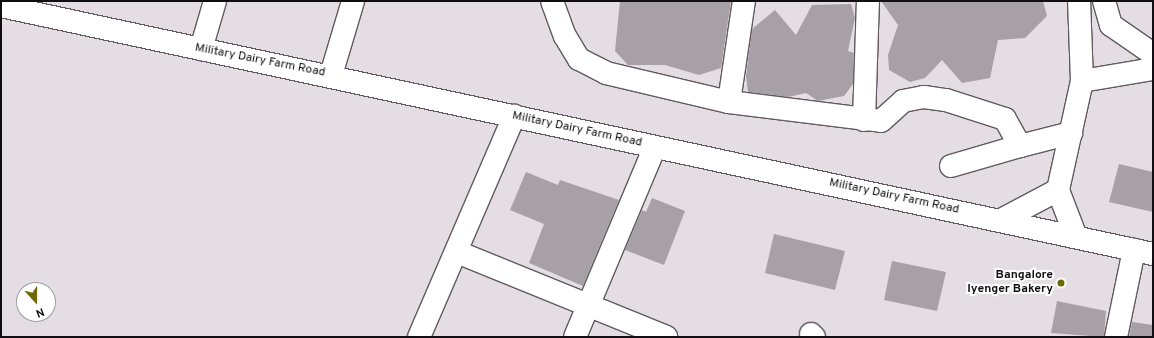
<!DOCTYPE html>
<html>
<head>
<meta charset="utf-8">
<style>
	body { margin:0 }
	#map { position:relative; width:1154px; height:338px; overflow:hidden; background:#e4dee4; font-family:Overpass,sans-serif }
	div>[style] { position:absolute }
	.building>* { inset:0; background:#a7a1a7 }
	.roads { filter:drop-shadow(1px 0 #605a60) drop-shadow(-1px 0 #605a60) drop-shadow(0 1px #605a60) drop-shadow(0 -1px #605a60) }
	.minor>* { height:22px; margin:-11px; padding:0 11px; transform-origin:11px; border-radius:11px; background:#fff }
	.major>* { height:22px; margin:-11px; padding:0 11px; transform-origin:11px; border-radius:11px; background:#fff }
	.dots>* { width:11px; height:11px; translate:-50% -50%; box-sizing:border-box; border:2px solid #fff; border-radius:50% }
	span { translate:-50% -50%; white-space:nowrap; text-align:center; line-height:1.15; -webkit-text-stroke:4px #fff; paint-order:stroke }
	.street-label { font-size:12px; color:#100e10 }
	.poi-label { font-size:12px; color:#100e10; font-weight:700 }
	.right { translate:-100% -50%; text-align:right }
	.frame { position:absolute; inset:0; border:2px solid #100e10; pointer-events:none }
	.north { position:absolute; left:16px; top:282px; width:40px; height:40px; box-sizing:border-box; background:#fff; border:1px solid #9f9f9f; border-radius:50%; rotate:159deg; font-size:11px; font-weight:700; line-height:16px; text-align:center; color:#100e10 }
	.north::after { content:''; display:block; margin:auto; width:14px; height:18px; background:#6c6902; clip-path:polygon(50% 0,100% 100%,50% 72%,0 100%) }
</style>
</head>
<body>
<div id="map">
	<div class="building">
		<i style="clip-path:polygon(620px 1px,731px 1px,721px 68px,699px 75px,665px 65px,628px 65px,615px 51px)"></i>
		<i style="clip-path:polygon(881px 1px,1043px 1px,1047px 16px,1025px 38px,998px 40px,990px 78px,962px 83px,942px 60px,925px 78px,910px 82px,889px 70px,888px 55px,898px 25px)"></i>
		<i style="clip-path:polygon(851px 4px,855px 18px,848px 51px,854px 53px,853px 84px,844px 96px,818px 101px,806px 93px,788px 97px,748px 92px,746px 76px,752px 29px,775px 10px,796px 35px,812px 5px)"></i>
		<i style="clip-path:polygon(1119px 164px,1153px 172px,1153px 212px,1109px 202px)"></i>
		<i style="clip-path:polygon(526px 172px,558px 185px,560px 180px,619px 200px,583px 286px,529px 263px,544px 224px,510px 210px)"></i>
		<i style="clip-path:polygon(652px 198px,685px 211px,664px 265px,625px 250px,642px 210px,646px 212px)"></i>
		<i style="clip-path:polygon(774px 234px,845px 251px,835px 290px,765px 273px)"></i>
		<i style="clip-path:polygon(892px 261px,946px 272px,937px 311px,884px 300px)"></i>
		<i style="clip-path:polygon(1057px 301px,1106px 311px,1104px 337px,1051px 333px)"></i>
		<i style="clip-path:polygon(1132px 322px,1153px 325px,1153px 337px,1129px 337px)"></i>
	</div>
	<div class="roads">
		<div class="minor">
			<i style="left:552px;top:1px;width:37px;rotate:70deg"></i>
			<i style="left:565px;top:36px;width:27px;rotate:59deg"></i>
			<i style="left:579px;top:59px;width:30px;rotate:27deg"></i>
			<i style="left:606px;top:73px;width:126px;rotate:13.3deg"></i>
			<i style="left:729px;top:102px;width:153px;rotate:7.1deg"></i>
			<i style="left:881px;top:121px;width:30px;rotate:-42deg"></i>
			<i style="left:903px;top:101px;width:21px;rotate:-11deg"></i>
			<i style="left:924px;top:97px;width:22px;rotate:8deg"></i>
			<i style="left:946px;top:100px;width:62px;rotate:17.9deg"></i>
			<i style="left:1005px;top:119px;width:31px;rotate:61deg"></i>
			<i style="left:1020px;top:146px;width:53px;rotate:-14.3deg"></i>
			<i style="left:1104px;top:1px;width:25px;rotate:74deg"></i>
			<i style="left:1111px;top:25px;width:51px;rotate:34.6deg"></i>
			<i style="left:201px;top:49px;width:50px;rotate:-73.7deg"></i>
			<i style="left:331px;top:75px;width:77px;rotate:-73.4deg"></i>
			<i style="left:1082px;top:81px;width:72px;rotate:-9.6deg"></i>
			<i style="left:729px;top:102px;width:102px;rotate:-81.6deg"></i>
			<i style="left:864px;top:120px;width:119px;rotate:-88.1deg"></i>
			<i style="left:951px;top:166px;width:72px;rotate:-16.2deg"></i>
			<i style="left:1003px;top:219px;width:62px;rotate:-27.8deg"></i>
			<i style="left:1076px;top:237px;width:50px;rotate:-111deg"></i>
			<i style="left:1058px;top:190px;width:112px;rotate:-77.6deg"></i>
			<i style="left:1082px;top:81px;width:80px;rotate:-92.1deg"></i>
			<i style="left:457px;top:252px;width:226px;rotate:22.1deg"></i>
			<i style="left:811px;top:334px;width:4px;rotate:45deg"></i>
			<i style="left:419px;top:337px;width:241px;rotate:-66.7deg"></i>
			<i style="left:575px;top:337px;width:206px;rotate:-67.2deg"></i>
			<i style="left:1116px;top:337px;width:89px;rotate:-78.3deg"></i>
		</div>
		<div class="major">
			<i style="left:1px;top:6px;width:1178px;rotate:12.15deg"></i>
		</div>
	</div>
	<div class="dots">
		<i style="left:1061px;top:283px;background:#6c6902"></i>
	</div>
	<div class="street-label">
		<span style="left:260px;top:61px;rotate:11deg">Military Dairy Farm Road</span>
		<span style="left:577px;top:130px;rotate:12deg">Military Dairy Farm Road</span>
		<span style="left:894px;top:197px;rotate:12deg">Military Dairy Farm Road</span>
	</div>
	<div class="poi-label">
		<span class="right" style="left:1053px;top:283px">Bangalore<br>Iyenger Bakery</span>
	</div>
	<div class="frame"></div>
	<div class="north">N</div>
</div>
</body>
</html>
